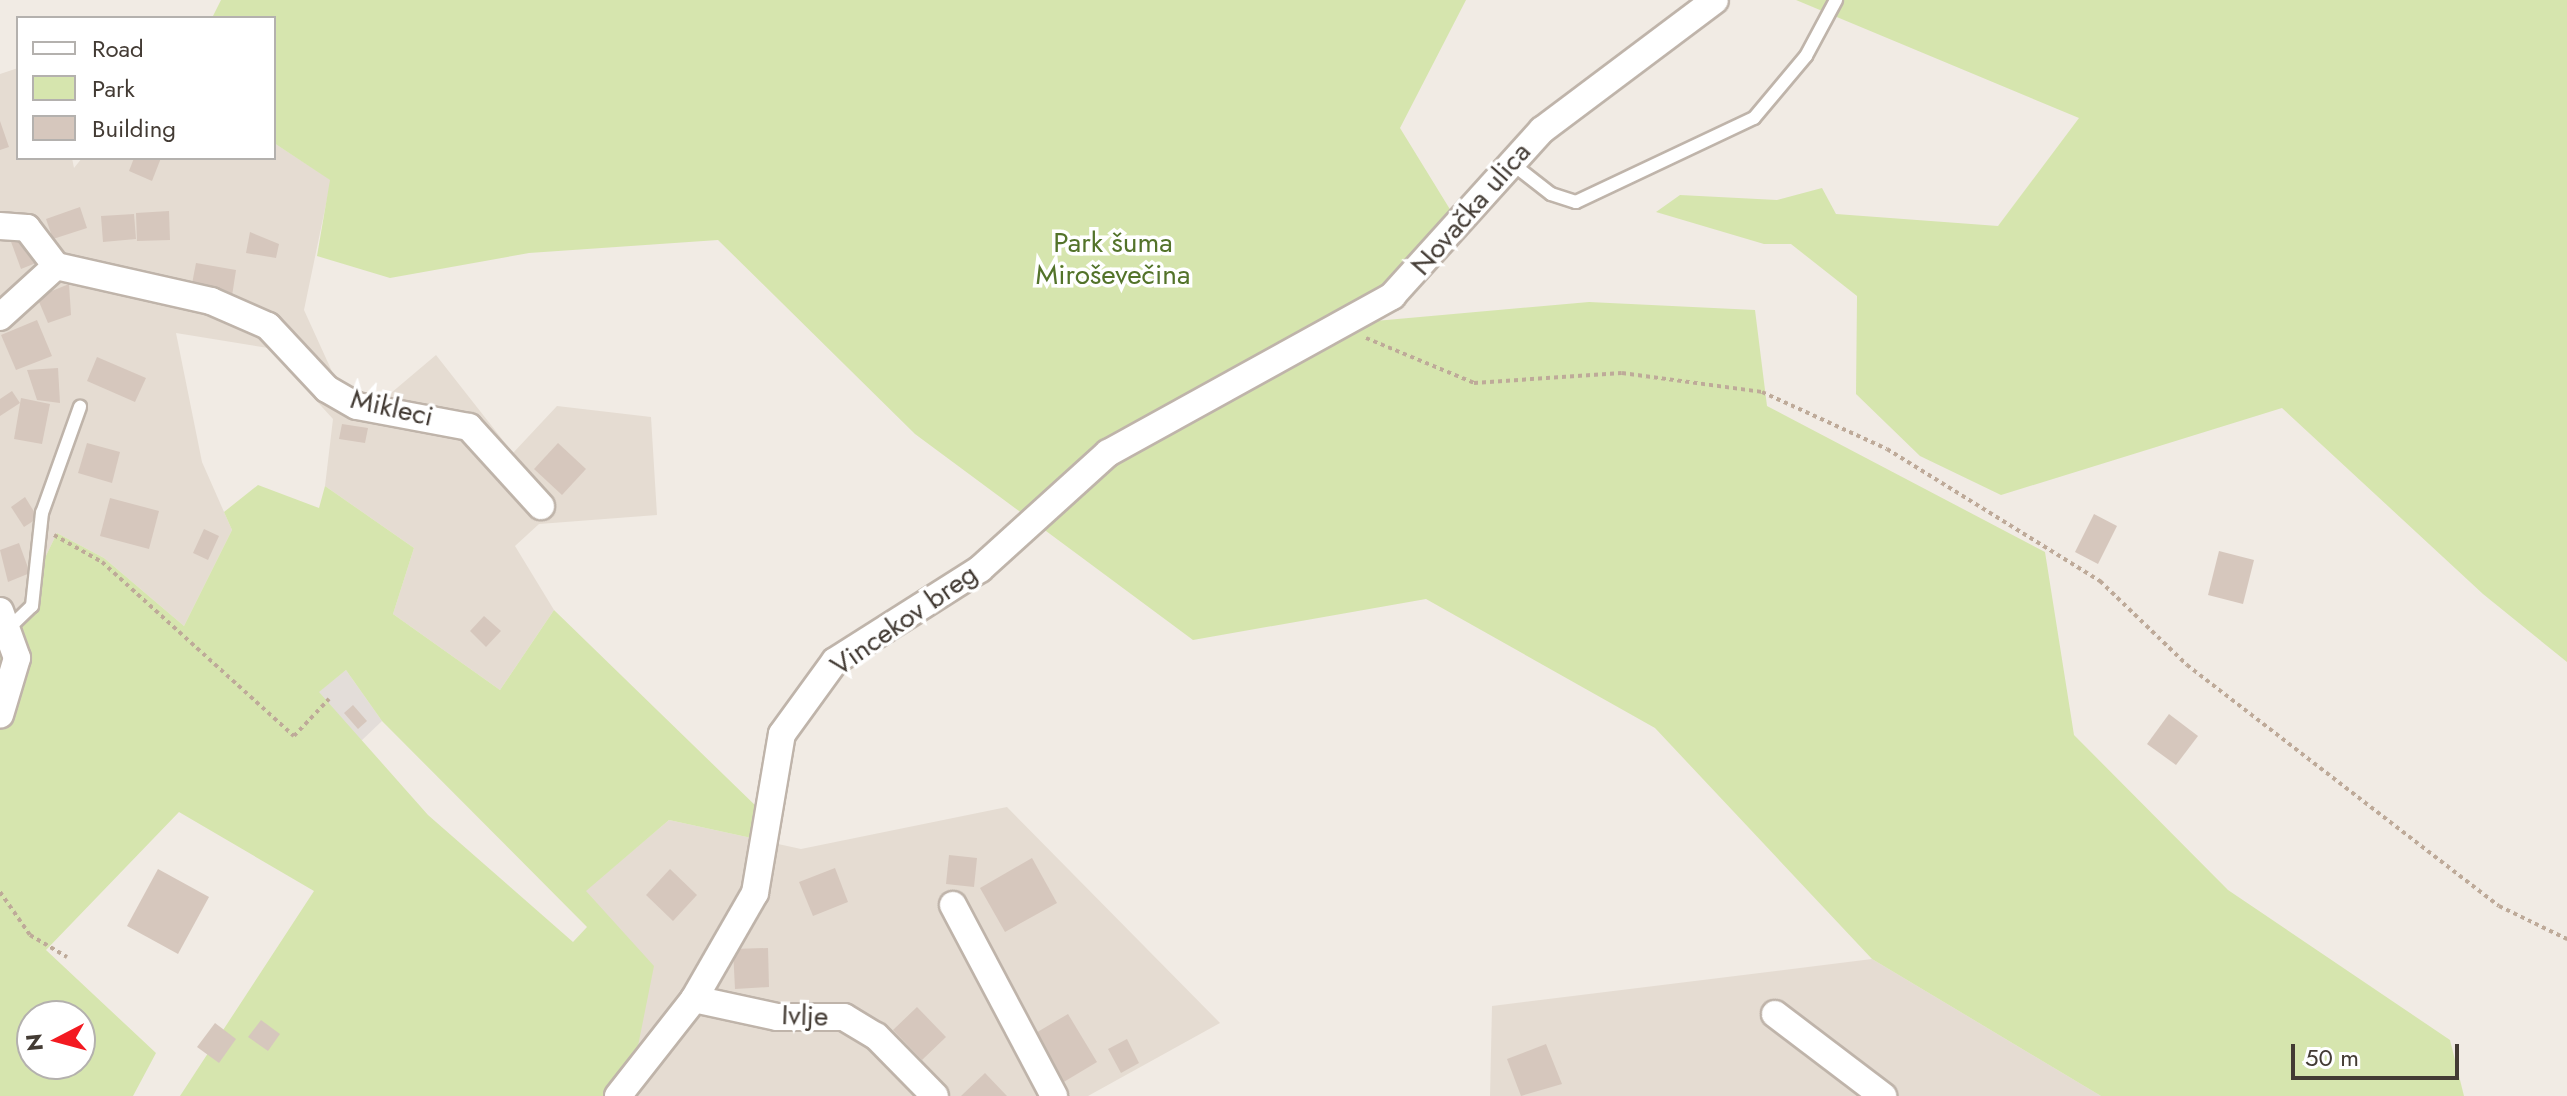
<!DOCTYPE html>
<html>
<head>
<meta charset="utf-8">
<style>
	body { margin:0 }
	#map { position:relative; width:2567px; height:1096px; overflow:hidden; background:#f1ebe4; font-family:Jost,sans-serif }
	div>[style] { position:absolute }
	.residential>* { inset:0; background:#e5dcd2 }
	.industrial>* { inset:0; background:#e3ddd9 }
	.green>* { inset:0; background:#d6e5ae }
	.building>* { inset:0; background:#d6c7bd }
	.path>* { height:4px; margin-top:-2px; transform-origin:0; background:repeating-linear-gradient(90deg,#beaa99 0 4px,transparent 0 8px) }
	.roads { filter:drop-shadow(2px 0 #bfb4aa) drop-shadow(-2px 0 #bfb4aa) drop-shadow(0 2px #bfb4aa) drop-shadow(0 -2px #bfb4aa) }
	.lane>* { height:12px; margin:-6px; padding:0 6px; transform-origin:6px; border-radius:6px; background:#fff }
	.street>* { height:26px; margin:-13px; padding:0 13px; transform-origin:13px; border-radius:13px; background:#fff }
	span { translate:-50% -50%; white-space:nowrap; text-align:center; line-height:1.15; -webkit-text-stroke:7px #fff; paint-order:stroke }
	.street-label { font-size:28px; color:#433b34 }
	.park-label { font-size:28px; color:#53732a }
	.legend { position:absolute; left:16px; top:16px; width:260px; height:144px; box-sizing:border-box; background:#fff; border:2px solid #b4b1ae; margin:0; padding:10px 14px; list-style:none; font-size:24px; color:#433b34 }
	.legend li { display:flex; align-items:center; gap:16px; height:40px }
	.legend b { width:40px; border:2px solid #b4b1ae }
	.north { position:absolute; left:16px; top:1000px; width:80px; height:80px; box-sizing:border-box; background:#fff; border:2px solid #b4b1ae; border-radius:50%; rotate:264deg; font-size:22px; font-weight:700; line-height:32px; text-align:center; color:#433b34 }
	.north::after { content:''; display:block; margin:auto; width:28px; height:36px; background:#f31a21; clip-path:polygon(50% 0,100% 100%,50% 72%,0 100%) }
	.scale { position:absolute; left:2291px; top:1044px; width:168px; height:36px; box-sizing:border-box; border:4px solid #433b34; border-top:0; padding-left:10px; font-size:24px; line-height:28px; white-space:nowrap; color:#433b34; -webkit-text-stroke:6px #fff; paint-order:stroke }
</style>
</head>
<body>
<div id="map">
	<div class="residential">
		<i style="clip-path:polygon(18px 68px,18px 158px,72px 158px,74px 168px,82px 158px,274px 158px,274px 143px,331px 180px,304px 310px,340px 389px,378px 404px,436px 355px,513px 453px,557px 406px,651px 417px,657px 515px,539px 524px,515px 546px,554px 610px,500px 690px,393px 614px,414px 548px,325px 486px,333px 419px,268px 348px,176px 333px,202px 462px,232px 530px,184px 626px,104px 558px,57px 533px,0 650px,0 74px)"></i>
		<i style="clip-path:polygon(1007px 807px,1220px 1023px,1088px 1096px,604px 1096px,635px 1061px,585px 891px,669px 820px,801px 849px)"></i>
		<i style="clip-path:polygon(1872px 959px,2101px 1096px,1490px 1096px,1492px 1006px)"></i>
	</div>
	<div class="industrial">
		<i style="clip-path:polygon(346px 670px,382px 721px,360px 742px,318px 692px)"></i>
	</div>
	<div class="green">
		<i style="clip-path:polygon(221px 0,1466px 0,1400px 128px,1451px 211px,1364px 322px,1589px 302px,1755px 310px,1767px 406px,2045px 552px,2074px 735px,2228px 890px,2450px 1040px,2464px 1096px,2101px 1096px,1872px 959px,1655px 728px,1426px 599px,1193px 640px,915px 434px,718px 240px,529px 253px,390px 278px,317px 256px,330px 180px,274px 143px,274px 18px,212px 18px)"></i>
		<i style="clip-path:polygon(1796px 0,2567px 0,2567px 662px,2483px 594px,2282px 408px,2001px 495px,1920px 456px,1856px 394px,1857px 296px,1791px 244px,1764px 244px,1656px 212px,1680px 195px,1777px 200px,1822px 188px,1836px 214px,1998px 226px,2079px 118px)"></i>
		<i style="clip-path:polygon(evenodd,258px 485px,319px 508px,325px 486px,414px 548px,393px 614px,500px 690px,554px 610px,760px 810px,756px 839px,669px 820px,586px 891px,654px 966px,635px 1061px,604px 1096px,180px 1096px,314px 891px,179px 812px,46px 950px,156px 1053px,133px 1096px,0 1096px,0 650px,57px 533px,104px 558px,184px 626px,232px 530px,224px 512px,258px 485px,346px 670px,382px 721px,587px 927px,573px 942px,428px 815px,319px 692px,346px 670px,258px 485px,32px 1016px,80px 1016px,80px 1064px,32px 1064px,32px 1016px)"></i>
	</div>
	<div class="building">
		<i style="clip-path:polygon(0 121px,9px 147px,0 150px)"></i>
		<i style="clip-path:polygon(134px 158px,161px 158px,152px 181px,129px 171px)"></i>
		<i style="clip-path:polygon(80px 207px,87px 228px,53px 239px,46px 219px)"></i>
		<i style="clip-path:polygon(169px 211px,170px 240px,137px 241px,136px 213px)"></i>
		<i style="clip-path:polygon(134px 214px,136px 239px,103px 242px,101px 216px)"></i>
		<i style="clip-path:polygon(250px 232px,279px 244px,276px 258px,246px 253px)"></i>
		<i style="clip-path:polygon(26px 234px,36px 263px,21px 269px,10px 239px)"></i>
		<i style="clip-path:polygon(196px 263px,236px 270px,232px 296px,191px 289px)"></i>
		<i style="clip-path:polygon(69px 284px,71px 315px,48px 323px,37px 297px)"></i>
		<i style="clip-path:polygon(37px 320px,52px 356px,16px 370px,1px 335px)"></i>
		<i style="clip-path:polygon(97px 357px,146px 378px,135px 402px,87px 381px)"></i>
		<i style="clip-path:polygon(58px 368px,60px 403px,37px 400px,27px 370px)"></i>
		<i style="clip-path:polygon(12px 391px,20px 403px,0 416px,0 399px)"></i>
		<i style="clip-path:polygon(21px 398px,50px 404px,42px 444px,14px 439px)"></i>
		<i style="clip-path:polygon(342px 424px,368px 428px,365px 443px,339px 439px)"></i>
		<i style="clip-path:polygon(87px 443px,120px 452px,112px 483px,78px 473px)"></i>
		<i style="clip-path:polygon(558px 443px,586px 469px,562px 495px,534px 469px)"></i>
		<i style="clip-path:polygon(25px 497px,38px 518px,24px 527px,11px 507px)"></i>
		<i style="clip-path:polygon(110px 498px,159px 511px,149px 549px,100px 536px)"></i>
		<i style="clip-path:polygon(2094px 514px,2117px 526px,2098px 564px,2075px 552px)"></i>
		<i style="clip-path:polygon(204px 529px,219px 536px,208px 560px,193px 553px)"></i>
		<i style="clip-path:polygon(19px 543px,30px 573px,8px 582px,0 550px)"></i>
		<i style="clip-path:polygon(2219px 551px,2254px 560px,2243px 604px,2208px 595px)"></i>
		<i style="clip-path:polygon(484px 616px,501px 631px,486px 647px,470px 631px)"></i>
		<i style="clip-path:polygon(353px 705px,367px 721px,358px 729px,344px 713px)"></i>
		<i style="clip-path:polygon(2169px 714px,2198px 736px,2176px 765px,2147px 744px)"></i>
		<i style="clip-path:polygon(949px 855px,977px 858px,974px 887px,946px 884px)"></i>
		<i style="clip-path:polygon(1032px 858px,1057px 903px,1005px 932px,980px 888px)"></i>
		<i style="clip-path:polygon(835px 868px,848px 902px,813px 916px,799px 882px)"></i>
		<i style="clip-path:polygon(158px 869px,209px 897px,178px 954px,127px 926px)"></i>
		<i style="clip-path:polygon(670px 869px,697px 895px,673px 921px,646px 895px)"></i>
		<i style="clip-path:polygon(768px 948px,769px 987px,735px 989px,733px 949px)"></i>
		<i style="clip-path:polygon(917px 1007px,946px 1037px,922px 1060px,893px 1030px)"></i>
		<i style="clip-path:polygon(1068px 1014px,1097px 1062px,1062px 1083px,1034px 1034px)"></i>
		<i style="clip-path:polygon(261px 1020px,280px 1034px,268px 1051px,248px 1037px)"></i>
		<i style="clip-path:polygon(215px 1023px,236px 1039px,219px 1063px,197px 1047px)"></i>
		<i style="clip-path:polygon(1127px 1039px,1139px 1063px,1121px 1073px,1108px 1049px)"></i>
		<i style="clip-path:polygon(1546px 1044px,1562px 1084px,1521px 1096px,1507px 1059px)"></i>
		<i style="clip-path:polygon(985px 1073px,1007px 1096px,961px 1096px)"></i>
	</div>
	<div class="path">
		<i style="left:1366px;top:338px;width:117px;rotate:22.6deg"></i>
		<i style="left:1474px;top:383px;width:148px;rotate:-3.9deg"></i>
		<i style="left:1622px;top:373px;width:141px;rotate:7.7deg"></i>
		<i style="left:1762px;top:392px;width:137px;rotate:24.5deg"></i>
		<i style="left:1887px;top:449px;width:251px;rotate:31.8deg"></i>
		<i style="left:2100px;top:581px;width:121px;rotate:44deg"></i>
		<i style="left:2187px;top:665px;width:394px;rotate:37.7deg"></i>
		<i style="left:2499px;top:906px;width:76px;rotate:25.9deg"></i>
		<i style="left:54px;top:535px;width:55px;rotate:29.4deg"></i>
		<i style="left:102px;top:562px;width:259px;rotate:42.2deg"></i>
		<i style="left:294px;top:736px;width:51px;rotate:-46.6deg"></i>
		<i style="left:0;top:892px;width:52px;rotate:55.1deg"></i>
		<i style="left:30px;top:935px;width:43px;rotate:30.7deg"></i>
	</div>
	<div class="roads">
		<div class="lane">
			<i style="left:1510px;top:162px;width:52px;rotate:38deg"></i>
			<i style="left:1551px;top:194px;width:26px;rotate:18deg"></i>
			<i style="left:1576px;top:202px;width:197px;rotate:-25.3deg"></i>
			<i style="left:1754px;top:118px;width:81px;rotate:-50deg"></i>
			<i style="left:1806px;top:56px;width:64px;rotate:-61.8deg"></i>
			<i style="left:9px;top:628px;width:32px;rotate:-44deg"></i>
			<i style="left:32px;top:606px;width:94px;rotate:-83.9deg"></i>
			<i style="left:42px;top:513px;width:113px;rotate:-70.3deg"></i>
		</div>
		<div class="street">
			<i style="left:0;top:226px;width:27px;rotate:4deg"></i>
			<i style="left:27px;top:228px;width:48px;rotate:52.7deg"></i>
			<i style="left:0;top:317px;width:76px;rotate:-42.3deg"></i>
			<i style="left:56px;top:266px;width:159px;rotate:12.7deg"></i>
			<i style="left:211px;top:301px;width:62px;rotate:23.7deg"></i>
			<i style="left:268px;top:326px;width:86px;rotate:46.9deg"></i>
			<i style="left:327px;top:389px;width:34px;rotate:30deg"></i>
			<i style="left:357px;top:406px;width:114px;rotate:10.6deg"></i>
			<i style="left:469px;top:427px;width:107px;rotate:47.7deg"></i>
			<i style="left:0;top:611px;width:50px;rotate:70.1deg"></i>
			<i style="left:17px;top:658px;width:59px;rotate:106.6deg"></i>
			<i style="left:953px;top:905px;width:216px;rotate:62.1deg"></i>
			<i style="left:694px;top:999px;width:85px;rotate:12.2deg"></i>
			<i style="left:777px;top:1017px;width:67px"></i>
			<i style="left:844px;top:1017px;width:37px;rotate:31deg"></i>
			<i style="left:876px;top:1036px;width:84px;rotate:45.5deg"></i>
			<i style="left:1775px;top:1014px;width:136px;rotate:37.2deg"></i>
			<i style="left:618px;top:1096px;width:123px;rotate:-51.9deg"></i>
			<i style="left:694px;top:999px;width:122px;rotate:-60.1deg"></i>
			<i style="left:755px;top:893px;width:161px;rotate:-80.4deg"></i>
			<i style="left:782px;top:734px;width:90px;rotate:-54deg"></i>
			<i style="left:835px;top:661px;width:172px;rotate:-32.4deg"></i>
			<i style="left:980px;top:569px;width:173px;rotate:-42.2deg"></i>
			<i style="left:1108px;top:453px;width:325px;rotate:-28.9deg"></i>
			<i style="left:1392px;top:296px;width:224px;rotate:-47.9deg"></i>
			<i style="left:1542px;top:130px;width:216px;rotate:-36.9deg"></i>
		</div>
	</div>
	<div class="street-label">
		<span style="left:1471px;top:209px;rotate:-49deg">Novačka ulica</span>
		<span style="left:392px;top:408px;rotate:13deg">Mikleci</span>
		<span style="left:904px;top:620px;rotate:-35deg">Vincekov breg</span>
		<span style="left:805px;top:1016px;rotate:2deg">Ivlje</span>
	</div>
	<div class="park-label">
		<span style="left:1113px;top:259px">Park šuma<br>Miroševečina</span>
	</div>
	<ul class="legend">
	<li><b style="height:10px;background:#fff"></b>Road</li>
	<li><b style="height:22px;background:#d6e5ae"></b>Park</li>
	<li><b style="height:22px;background:#d6c7bd"></b>Building</li>
	</ul>
	<div class="north">N</div>
	<div class="scale">50 m</div>
</div>
</body>
</html>
